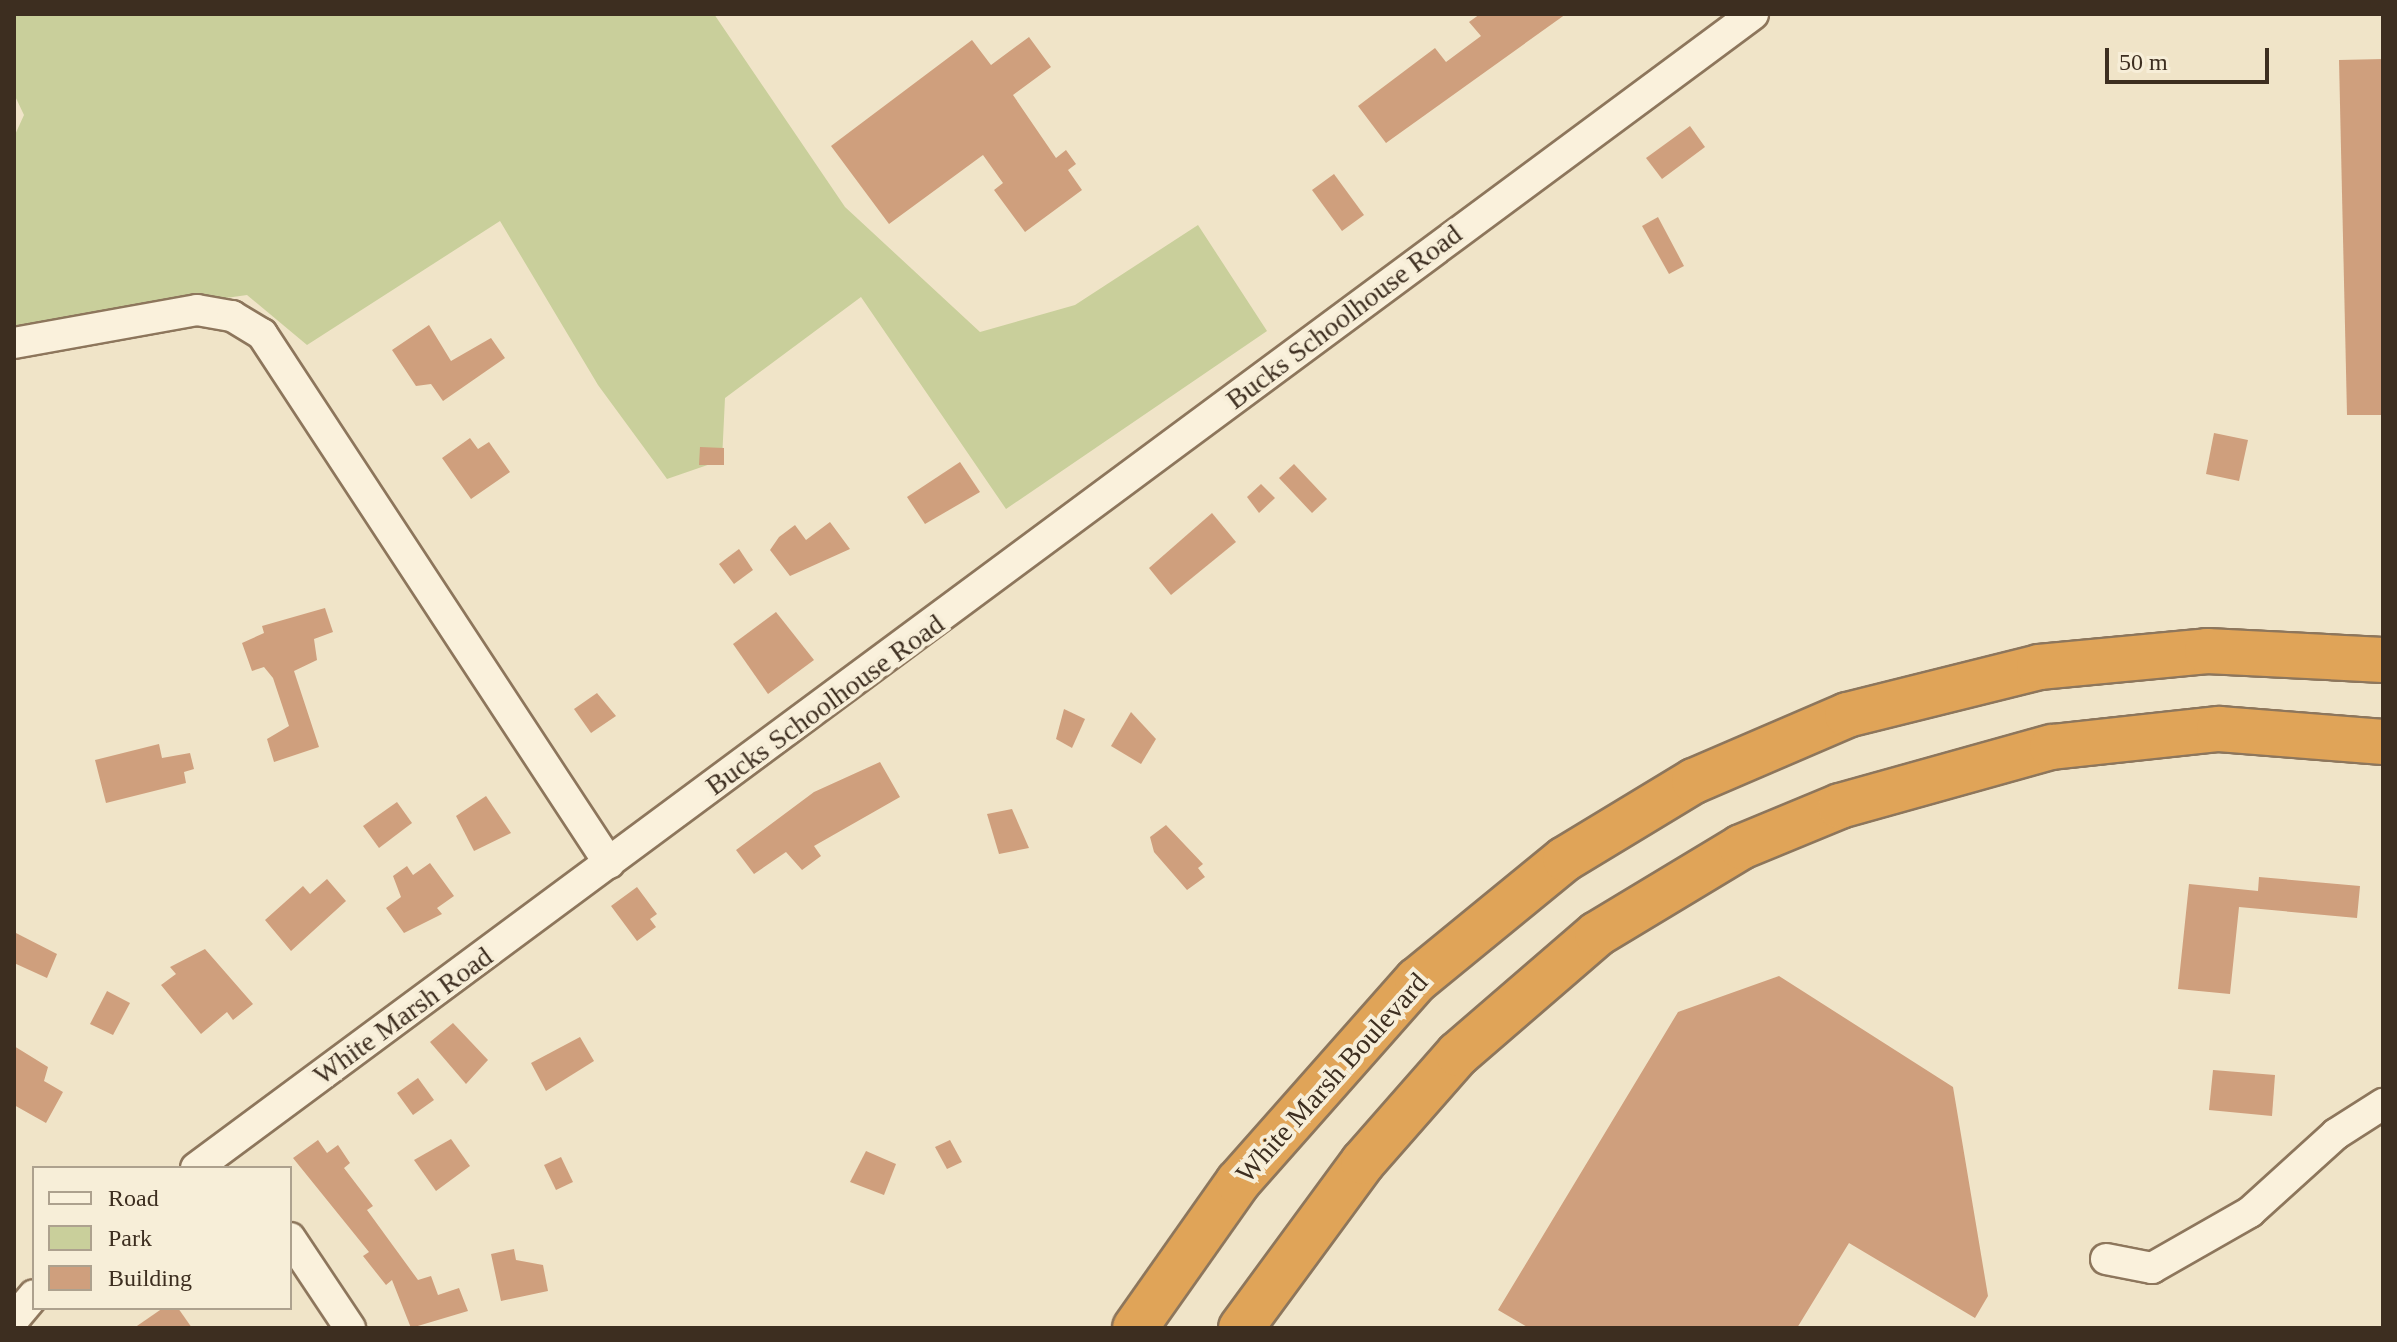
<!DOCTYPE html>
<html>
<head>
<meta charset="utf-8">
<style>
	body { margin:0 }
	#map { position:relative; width:2397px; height:1342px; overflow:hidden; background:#f0e4c8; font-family:Georgia,serif }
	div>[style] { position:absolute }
	.green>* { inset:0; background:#c9cf9b }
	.building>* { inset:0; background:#cf9f7d }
	.roads { filter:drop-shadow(2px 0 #8d765c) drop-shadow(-2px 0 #8d765c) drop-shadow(0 2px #8d765c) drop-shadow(0 -2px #8d765c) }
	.minor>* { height:30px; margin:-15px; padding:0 15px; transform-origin:15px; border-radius:15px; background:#faf1dc }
	.highway>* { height:44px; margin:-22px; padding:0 22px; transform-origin:22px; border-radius:22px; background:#e0a458 }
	span { translate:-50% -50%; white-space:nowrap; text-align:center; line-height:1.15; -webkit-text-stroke:8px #f7eed8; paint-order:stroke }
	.street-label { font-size:28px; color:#3d2e20 }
	.frame { position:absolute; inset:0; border:16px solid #3d2e20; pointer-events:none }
	.legend { position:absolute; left:32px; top:1166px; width:260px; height:144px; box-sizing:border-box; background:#f7eed8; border:2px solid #ada18e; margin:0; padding:10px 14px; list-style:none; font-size:24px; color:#3d2e20 }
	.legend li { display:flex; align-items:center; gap:16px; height:40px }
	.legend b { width:40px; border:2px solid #ada18e }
	.scale { position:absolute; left:2105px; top:48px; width:164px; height:36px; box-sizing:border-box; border:4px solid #3d2e20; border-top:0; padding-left:10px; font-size:24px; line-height:28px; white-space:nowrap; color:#3d2e20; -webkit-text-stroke:6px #f7eed8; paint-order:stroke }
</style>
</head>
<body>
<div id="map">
	<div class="green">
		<i style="clip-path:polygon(14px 14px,714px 14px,845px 207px,980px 332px,1075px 305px,1198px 225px,1267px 331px,1006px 509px,861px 297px,725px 398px,722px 460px,667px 479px,598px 385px,500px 221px,307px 345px,247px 295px,14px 328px,14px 137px,24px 115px,14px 94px)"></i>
	</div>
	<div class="building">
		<i style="clip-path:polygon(1480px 14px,1566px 14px,1386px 143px,1358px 106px,1435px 48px,1446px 62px,1481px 36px,1469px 22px)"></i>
		<i style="clip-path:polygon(1029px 37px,1051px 67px,1013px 95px,1056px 158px,1066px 150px,1076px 164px,1068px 170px,1082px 190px,1025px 232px,994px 190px,1003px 183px,983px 155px,889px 224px,831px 146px,972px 40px,991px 65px)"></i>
		<i style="clip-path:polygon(2383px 59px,2383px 415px,2347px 415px,2339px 60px)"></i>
		<i style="clip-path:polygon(1690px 126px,1705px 147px,1662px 179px,1646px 158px)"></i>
		<i style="clip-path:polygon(1334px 174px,1364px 215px,1342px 231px,1312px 190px)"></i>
		<i style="clip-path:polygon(1658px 217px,1684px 266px,1669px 274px,1642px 226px)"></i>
		<i style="clip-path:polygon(429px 325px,451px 361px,491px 338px,505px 358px,443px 401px,431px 384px,416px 386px,392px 350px)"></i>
		<i style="clip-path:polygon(2214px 433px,2248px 440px,2239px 481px,2206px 474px)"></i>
		<i style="clip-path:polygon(470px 438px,478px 449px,489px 442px,510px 472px,471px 499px,442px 458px)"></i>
		<i style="clip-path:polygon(700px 447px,724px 448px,724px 465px,699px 465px)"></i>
		<i style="clip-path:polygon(960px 462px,980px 492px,925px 524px,907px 497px)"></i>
		<i style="clip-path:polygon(1294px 464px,1327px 499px,1312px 513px,1279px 478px)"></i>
		<i style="clip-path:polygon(1261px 484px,1275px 498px,1259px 513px,1247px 497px)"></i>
		<i style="clip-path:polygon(1212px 513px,1236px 542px,1171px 595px,1149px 568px)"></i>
		<i style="clip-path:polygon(830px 522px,850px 549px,790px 576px,770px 550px,779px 537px,795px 525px,806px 540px)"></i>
		<i style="clip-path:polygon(739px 549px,753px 570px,734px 584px,719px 564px)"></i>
		<i style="clip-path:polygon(325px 608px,333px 632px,314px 639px,317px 660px,294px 671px,319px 747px,274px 762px,267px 739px,289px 726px,273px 678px,264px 667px,252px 671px,242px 643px,264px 633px,262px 626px)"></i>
		<i style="clip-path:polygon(776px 612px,814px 660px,768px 694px,733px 644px)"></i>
		<i style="clip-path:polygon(597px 693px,616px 716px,591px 733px,574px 709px)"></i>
		<i style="clip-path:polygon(1064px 709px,1085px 719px,1072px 748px,1056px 739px)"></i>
		<i style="clip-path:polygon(1131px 712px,1156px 739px,1141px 764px,1111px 746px)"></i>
		<i style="clip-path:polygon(159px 744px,162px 758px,190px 753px,194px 769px,184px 772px,186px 783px,106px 803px,95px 760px)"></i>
		<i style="clip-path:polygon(880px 762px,900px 797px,814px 846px,821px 856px,802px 870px,786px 852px,754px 874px,736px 850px,814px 792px)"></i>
		<i style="clip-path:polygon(486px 796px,511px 833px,474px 851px,456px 816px)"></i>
		<i style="clip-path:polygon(397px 802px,412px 823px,379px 848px,363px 826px)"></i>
		<i style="clip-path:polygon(1012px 809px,1029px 848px,999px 854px,987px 814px)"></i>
		<i style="clip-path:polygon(1166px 825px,1203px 864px,1198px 868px,1205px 877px,1187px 890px,1154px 852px,1150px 837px)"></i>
		<i style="clip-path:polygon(430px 863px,454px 896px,437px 908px,442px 914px,404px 933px,386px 908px,401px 897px,393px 876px,407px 866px,413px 875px)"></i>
		<i style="clip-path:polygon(2259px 877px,2360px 886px,2357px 918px,2239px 907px,2230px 994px,2178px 989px,2189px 884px,2258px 891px)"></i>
		<i style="clip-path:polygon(327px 879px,346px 901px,291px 951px,265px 920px,303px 886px,310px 894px)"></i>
		<i style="clip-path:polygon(637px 887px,657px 914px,650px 919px,656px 927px,637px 941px,611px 906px)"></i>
		<i style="clip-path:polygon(14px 932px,57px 954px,47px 978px,14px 963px)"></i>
		<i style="clip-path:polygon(205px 949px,253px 1004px,233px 1020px,227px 1012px,201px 1034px,161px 985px,176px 974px,170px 967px)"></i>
		<i style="clip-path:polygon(1779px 976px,1953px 1087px,1988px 1296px,1975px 1318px,1849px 1243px,1797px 1328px,1529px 1328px,1498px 1310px,1678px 1012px)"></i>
		<i style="clip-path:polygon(107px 991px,130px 1003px,113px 1035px,90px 1024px)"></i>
		<i style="clip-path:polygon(453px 1023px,488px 1060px,466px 1084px,430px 1042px)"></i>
		<i style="clip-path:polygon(580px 1037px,594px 1061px,546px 1091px,531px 1063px)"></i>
		<i style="clip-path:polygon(14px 1046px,48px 1067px,44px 1081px,63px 1092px,46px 1123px,14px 1105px)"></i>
		<i style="clip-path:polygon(2213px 1070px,2275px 1075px,2272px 1116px,2209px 1110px)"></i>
		<i style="clip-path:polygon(418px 1078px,434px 1100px,413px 1115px,397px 1093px)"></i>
		<i style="clip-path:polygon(451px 1139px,470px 1166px,436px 1191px,414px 1160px)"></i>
		<i style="clip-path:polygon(318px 1140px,327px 1153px,338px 1145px,350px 1163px,344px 1168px,373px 1206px,367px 1210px,418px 1280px,431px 1276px,438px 1295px,459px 1288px,468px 1311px,411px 1328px,392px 1280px,386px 1285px,363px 1256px,369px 1252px,293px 1158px)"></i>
		<i style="clip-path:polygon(950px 1140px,962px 1162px,947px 1169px,935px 1147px)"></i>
		<i style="clip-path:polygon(866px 1151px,896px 1164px,884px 1195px,850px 1182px)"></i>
		<i style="clip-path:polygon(561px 1157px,573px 1182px,556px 1190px,544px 1165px)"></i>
		<i style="clip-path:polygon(514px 1249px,516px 1260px,543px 1265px,548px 1291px,501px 1301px,491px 1254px)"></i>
		<i style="clip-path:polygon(163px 1308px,178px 1308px,192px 1328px,134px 1328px)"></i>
	</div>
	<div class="roads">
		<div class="minor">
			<i style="left:14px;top:343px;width:186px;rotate:-10.2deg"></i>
			<i style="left:197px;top:310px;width:36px;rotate:10deg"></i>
			<i style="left:232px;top:316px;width:35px;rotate:31deg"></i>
			<i style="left:262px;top:334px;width:633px;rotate:56.74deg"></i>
			<i style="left:196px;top:1168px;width:1938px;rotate:-36.54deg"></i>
			<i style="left:290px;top:1238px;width:108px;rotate:56.3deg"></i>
			<i style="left:2106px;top:1259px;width:47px;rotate:11.1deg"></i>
			<i style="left:2152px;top:1268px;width:113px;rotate:-29.7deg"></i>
			<i style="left:2250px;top:1212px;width:116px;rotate:-42.2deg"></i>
			<i style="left:2336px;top:1134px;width:56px;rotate:-32.6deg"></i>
			<i style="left:14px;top:1319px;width:31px;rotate:-50deg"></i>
		</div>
		<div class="highway">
			<i style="left:1135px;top:1328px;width:179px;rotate:-54.8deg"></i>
			<i style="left:1238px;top:1182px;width:270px;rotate:-48.5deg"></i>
			<i style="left:1417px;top:980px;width:191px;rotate:-39.3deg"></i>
			<i style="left:1565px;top:859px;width:151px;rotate:-31.2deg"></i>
			<i style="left:1694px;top:781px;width:167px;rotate:-23.3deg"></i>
			<i style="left:1847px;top:715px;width:198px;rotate:-14deg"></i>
			<i style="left:2039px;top:667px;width:169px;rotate:-5.4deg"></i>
			<i style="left:2207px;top:651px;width:176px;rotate:2.9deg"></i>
			<i style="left:1241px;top:1328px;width:206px;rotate:-53.7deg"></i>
			<i style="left:1363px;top:1162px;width:144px;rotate:-48.7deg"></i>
			<i style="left:1458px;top:1054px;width:184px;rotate:-40.8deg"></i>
			<i style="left:1597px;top:934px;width:168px;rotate:-31.1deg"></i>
			<i style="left:1741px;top:847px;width:107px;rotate:-22.5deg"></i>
			<i style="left:1840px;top:806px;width:220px;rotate:-15.6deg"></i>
			<i style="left:2052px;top:747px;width:168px;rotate:-6.2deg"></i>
			<i style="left:2219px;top:729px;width:165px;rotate:4.5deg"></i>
		</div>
	</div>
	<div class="street-label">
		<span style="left:1344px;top:317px;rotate:-37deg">Bucks Schoolhouse Road</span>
		<span style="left:825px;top:705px;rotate:-36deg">Bucks Schoolhouse Road</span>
		<span style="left:403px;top:1016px;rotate:-36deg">White Marsh Road</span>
		<span style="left:1332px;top:1078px;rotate:-48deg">White Marsh Boulevard</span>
	</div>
	<div class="frame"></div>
	<ul class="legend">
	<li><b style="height:10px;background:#faf1dc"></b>Road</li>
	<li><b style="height:22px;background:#c9cf9b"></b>Park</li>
	<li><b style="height:22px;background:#cf9f7d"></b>Building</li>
	</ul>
	<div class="scale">50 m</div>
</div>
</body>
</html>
